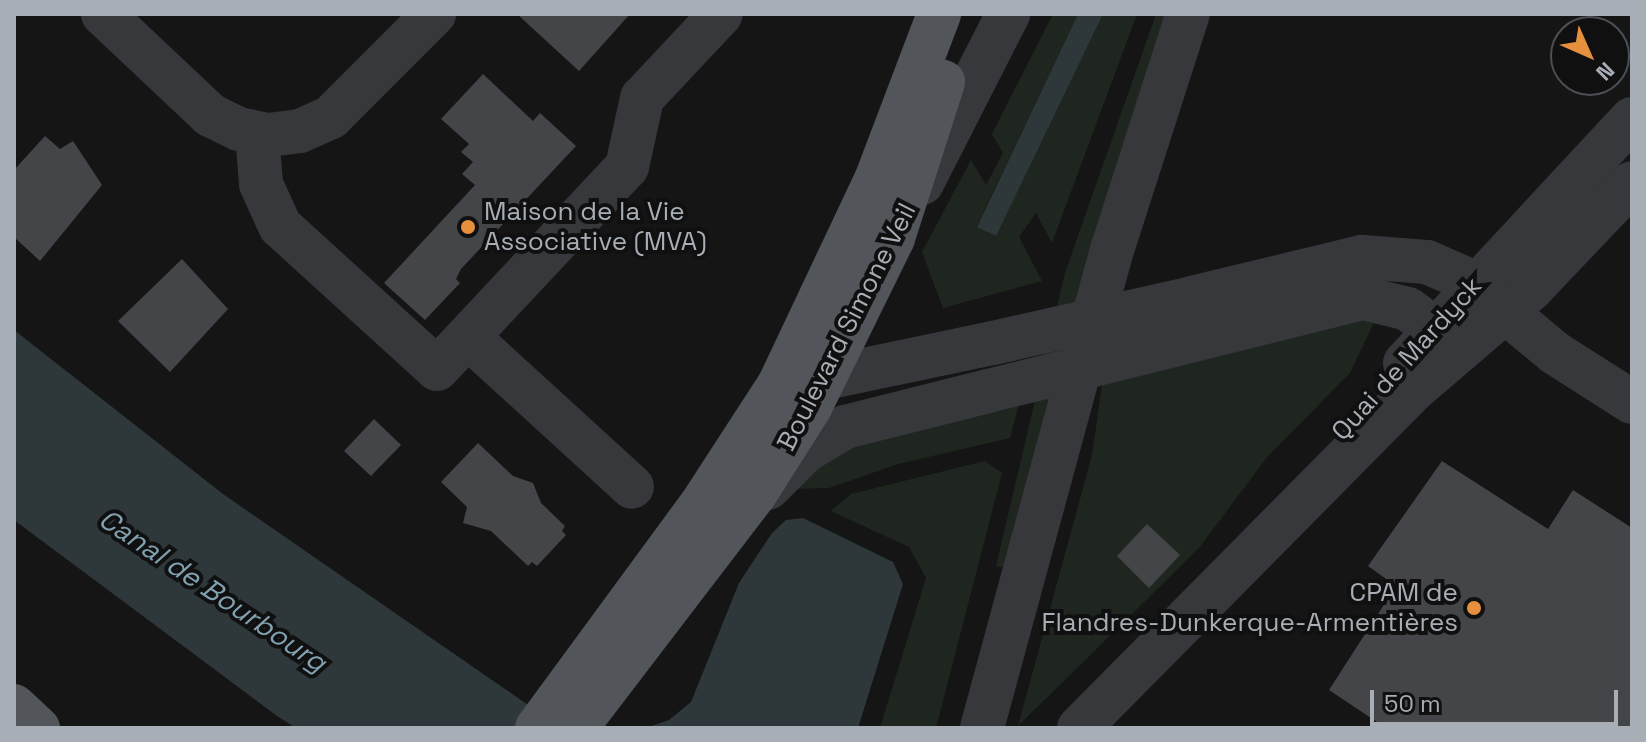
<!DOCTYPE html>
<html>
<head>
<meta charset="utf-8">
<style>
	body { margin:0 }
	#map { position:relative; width:1646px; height:742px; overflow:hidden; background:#151516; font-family:"Space Grotesk",sans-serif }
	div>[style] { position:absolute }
	.green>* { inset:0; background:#1f261f }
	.water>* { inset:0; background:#2e383b }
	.building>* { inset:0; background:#444549 }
	.minor>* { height:44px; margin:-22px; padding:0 22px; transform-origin:22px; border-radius:22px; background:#36383b }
	.major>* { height:44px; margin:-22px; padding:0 22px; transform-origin:22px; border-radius:22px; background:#52555a }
	.minor-bridge>* { height:44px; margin:-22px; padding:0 22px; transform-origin:22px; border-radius:22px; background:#36383b }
	.dots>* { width:22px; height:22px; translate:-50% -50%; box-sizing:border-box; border:4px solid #101011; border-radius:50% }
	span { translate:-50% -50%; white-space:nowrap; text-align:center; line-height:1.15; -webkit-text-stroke:8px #101011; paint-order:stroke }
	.poi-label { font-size:26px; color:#a7aeb6 }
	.left { translate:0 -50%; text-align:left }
	.right { translate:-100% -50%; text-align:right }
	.street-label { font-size:26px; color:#a7aeb6 }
	.water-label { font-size:28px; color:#80a1af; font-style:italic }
	.frame { position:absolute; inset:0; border:16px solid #a7aeb6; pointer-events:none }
	.north { position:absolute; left:1550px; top:16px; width:80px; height:80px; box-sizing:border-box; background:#101011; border:2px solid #4c4f53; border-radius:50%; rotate:135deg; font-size:22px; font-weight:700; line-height:32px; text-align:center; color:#a7aeb6 }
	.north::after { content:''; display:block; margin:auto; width:28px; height:36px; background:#e6903d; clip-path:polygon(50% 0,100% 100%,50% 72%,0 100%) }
	.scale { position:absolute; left:1370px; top:690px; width:248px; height:36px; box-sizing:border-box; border:4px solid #a7aeb6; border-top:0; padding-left:10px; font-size:24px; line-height:28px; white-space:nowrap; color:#a7aeb6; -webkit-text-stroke:6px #101011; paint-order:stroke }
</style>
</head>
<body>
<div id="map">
	<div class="green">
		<i style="clip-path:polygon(1053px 14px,1078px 14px,977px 226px,995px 236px,1103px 14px,1137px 14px,1052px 243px,1036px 213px,1019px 237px,1042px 281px,943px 308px,922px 252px,971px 160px,986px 185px,1003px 153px,992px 134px)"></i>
		<i style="clip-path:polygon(1156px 14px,1174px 14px,1011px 569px,996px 566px,1065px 273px)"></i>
		<i style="clip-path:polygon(1378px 314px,1350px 373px,1268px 456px,1199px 548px,1018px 726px,1092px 455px,1103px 378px)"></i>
		<i style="clip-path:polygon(1020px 400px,1010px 438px,898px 464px,829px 488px,793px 489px,846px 444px)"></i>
		<i style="clip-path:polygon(985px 461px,1002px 473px,936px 728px,880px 728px,926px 578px,909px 547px,831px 511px,851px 494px)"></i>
	</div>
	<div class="water">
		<i style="clip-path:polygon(1078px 14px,1103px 14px,996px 236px,977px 227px)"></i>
		<i style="clip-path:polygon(14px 330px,223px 494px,531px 707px,585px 728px,296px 728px,277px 716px,14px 520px)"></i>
		<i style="clip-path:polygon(803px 518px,893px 562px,903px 584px,858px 728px,646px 728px,669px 720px,691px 702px,739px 583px,772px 533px,786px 520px)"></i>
	</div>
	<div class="building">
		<i style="clip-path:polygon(517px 14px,630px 14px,579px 71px)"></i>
		<i style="clip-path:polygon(483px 74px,533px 121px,540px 113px,576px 146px,461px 269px,456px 279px,460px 283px,425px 320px,384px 283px,475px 185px,462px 174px,473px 162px,461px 152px,469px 144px,441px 119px)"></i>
		<i style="clip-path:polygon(45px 136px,60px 149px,73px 141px,102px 185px,40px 261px,14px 237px,14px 170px)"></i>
		<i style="clip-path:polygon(182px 259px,228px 309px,170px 372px,118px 321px)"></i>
		<i style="clip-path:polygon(374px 419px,401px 445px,371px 476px,344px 451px)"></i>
		<i style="clip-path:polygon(478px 443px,513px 476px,533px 483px,541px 503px,565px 526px,562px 531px,566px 535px,537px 566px,532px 562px,528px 566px,491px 531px,463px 523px,467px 507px,441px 482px)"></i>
		<i style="clip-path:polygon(1442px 461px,1548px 529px,1573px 490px,1632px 528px,1632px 728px,1386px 728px,1329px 690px,1396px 586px,1368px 566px)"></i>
		<i style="clip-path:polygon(1147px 524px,1180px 555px,1149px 588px,1117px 556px)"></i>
	</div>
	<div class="minor">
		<i style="left:103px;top:14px;width:147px;rotate:43.3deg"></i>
		<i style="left:210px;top:115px;width:32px;rotate:26deg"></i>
		<i style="left:239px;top:129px;width:30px;rotate:12deg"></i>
		<i style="left:268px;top:135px;width:32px;rotate:-7deg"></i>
		<i style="left:300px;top:131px;width:34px;rotate:-24deg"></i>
		<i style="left:331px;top:117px;width:146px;rotate:-45deg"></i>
		<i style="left:257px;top:134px;width:50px;rotate:85.4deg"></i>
		<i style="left:261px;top:184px;width:46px;rotate:65.7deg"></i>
		<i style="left:280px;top:226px;width:212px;rotate:42.3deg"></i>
		<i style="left:437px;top:369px;width:277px;rotate:-46.8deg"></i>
		<i style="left:627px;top:167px;width:71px;rotate:-77.7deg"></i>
		<i style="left:642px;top:98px;width:115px;rotate:-46.8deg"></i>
		<i style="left:922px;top:183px;width:190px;rotate:-63deg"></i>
		<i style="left:1192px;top:298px;width:175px;rotate:-13.6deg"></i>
		<i style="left:1362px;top:257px;width:65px;rotate:4.4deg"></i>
		<i style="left:1427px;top:262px;width:43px;rotate:23.6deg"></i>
		<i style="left:1466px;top:279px;width:116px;rotate:39.7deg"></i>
		<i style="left:1555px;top:353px;width:91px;rotate:32.5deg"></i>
		<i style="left:468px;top:337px;width:222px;rotate:42.4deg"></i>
		<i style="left:1174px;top:345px;width:195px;rotate:-14deg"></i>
		<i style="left:1363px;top:298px;width:46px;rotate:13.7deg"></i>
		<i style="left:1408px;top:309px;width:64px;rotate:36.7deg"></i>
		<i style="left:1405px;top:363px;width:333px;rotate:-47.1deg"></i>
		<i style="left:792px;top:385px;width:205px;rotate:-11.8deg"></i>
		<i style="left:768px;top:488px;width:52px;rotate:-45deg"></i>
		<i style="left:805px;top:451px;width:47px;rotate:-31deg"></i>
		<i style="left:845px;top:427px;width:147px;rotate:-14.1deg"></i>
		<i style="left:982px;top:728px;width:499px;rotate:-74.8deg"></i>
		<i style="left:1113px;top:247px;width:245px;rotate:-72.2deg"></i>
		<i style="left:1079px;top:728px;width:482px;rotate:-45.3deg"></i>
		<i style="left:1418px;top:386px;width:149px;rotate:-40.6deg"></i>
		<i style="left:1531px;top:289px;width:146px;rotate:-46.4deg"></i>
	</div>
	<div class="major">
		<i style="left:14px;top:706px;width:33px;rotate:43deg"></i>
		<i style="left:537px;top:728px;width:277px;rotate:-53.7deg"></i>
		<i style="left:701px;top:505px;width:143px;rotate:-57deg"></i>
		<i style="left:779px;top:385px;width:227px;rotate:-64.7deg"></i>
		<i style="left:876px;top:180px;width:178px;rotate:-69.2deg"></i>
		<i style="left:576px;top:728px;width:295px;rotate:-52.6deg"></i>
		<i style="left:755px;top:494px;width:103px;rotate:-57.7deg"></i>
		<i style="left:810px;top:407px;width:188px;rotate:-63.8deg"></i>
		<i style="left:893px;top:238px;width:164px;rotate:-72.2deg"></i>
	</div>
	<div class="minor-bridge">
		<i style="left:993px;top:343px;width:204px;rotate:-12.7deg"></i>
		<i style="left:988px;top:391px;width:192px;rotate:-13.9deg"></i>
	</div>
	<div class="dots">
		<i style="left:468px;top:227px;background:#e6903d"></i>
		<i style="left:1474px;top:608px;background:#e6903d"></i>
	</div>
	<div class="poi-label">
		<span class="left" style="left:484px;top:227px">Maison de la Vie<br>Associative (MVA)</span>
		<span class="right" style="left:1458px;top:608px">CPAM de<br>Flandres-Dunkerque-Armentières</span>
	</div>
	<div class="street-label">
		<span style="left:847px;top:327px;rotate:-63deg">Boulevard Simone Veil</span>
		<span style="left:1407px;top:359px;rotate:-48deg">Quai de Mardyck</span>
	</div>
	<div class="water-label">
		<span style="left:213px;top:590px;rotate:34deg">Canal de Bourbourg</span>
	</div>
	<div class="frame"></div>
	<div class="north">N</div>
	<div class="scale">50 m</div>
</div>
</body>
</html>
